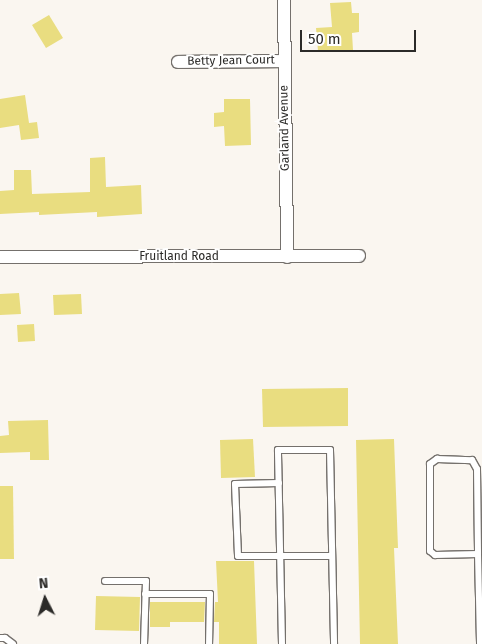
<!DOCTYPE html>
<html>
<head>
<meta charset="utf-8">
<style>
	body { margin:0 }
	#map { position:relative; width:482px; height:644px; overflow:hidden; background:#faf6f0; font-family:"Fira Sans",sans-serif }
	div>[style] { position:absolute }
	.building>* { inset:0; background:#e9dd80 }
	.roads { filter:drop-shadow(1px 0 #74706c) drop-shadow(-1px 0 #74706c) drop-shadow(0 1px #74706c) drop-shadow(0 -1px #74706c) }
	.lane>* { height:6px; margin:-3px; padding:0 3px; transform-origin:3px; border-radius:3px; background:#fff }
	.street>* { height:12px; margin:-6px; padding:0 6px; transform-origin:6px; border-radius:6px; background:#fff }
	span { translate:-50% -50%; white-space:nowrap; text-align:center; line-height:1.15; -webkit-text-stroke:4px #fff; paint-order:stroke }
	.street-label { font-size:12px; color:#2b2a28 }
	.north { position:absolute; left:20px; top:574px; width:50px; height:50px; -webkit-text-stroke:4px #fff; paint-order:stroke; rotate:355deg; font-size:14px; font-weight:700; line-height:20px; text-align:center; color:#2b2a28 }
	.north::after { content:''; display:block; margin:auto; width:18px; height:22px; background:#2b2a28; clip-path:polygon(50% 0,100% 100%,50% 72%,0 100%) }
	.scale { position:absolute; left:300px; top:30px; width:116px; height:22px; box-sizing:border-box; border:2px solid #2b2a28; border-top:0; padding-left:6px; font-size:15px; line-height:18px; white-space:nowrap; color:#2b2a28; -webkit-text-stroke:4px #fff; paint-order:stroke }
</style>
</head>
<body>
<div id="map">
	<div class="building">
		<i style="clip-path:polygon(351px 2px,352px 13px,359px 13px,359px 32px,352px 33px,353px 50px,318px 51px,316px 28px,332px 27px,330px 3px)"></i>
		<i style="clip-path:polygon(49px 15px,63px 38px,46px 48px,32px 25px)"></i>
		<i style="clip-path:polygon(25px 95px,29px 123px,37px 122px,39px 138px,21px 140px,19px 125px,0 128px,0 99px)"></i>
		<i style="clip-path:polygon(224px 99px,250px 99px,251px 145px,225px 146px,224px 126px,214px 127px,214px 113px,224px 112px)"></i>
		<i style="clip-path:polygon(105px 157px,106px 187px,141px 185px,142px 214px,97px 217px,97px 212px,39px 215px,39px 212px,0 214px,0 191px,14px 190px,14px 170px,31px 170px,32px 194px,90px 192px,90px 158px)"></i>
		<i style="clip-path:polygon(19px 293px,21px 314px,0 315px,0 294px)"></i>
		<i style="clip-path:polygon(81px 294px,82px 314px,54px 315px,53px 295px)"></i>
		<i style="clip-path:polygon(34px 324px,35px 341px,18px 342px,17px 325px)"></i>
		<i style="clip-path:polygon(348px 388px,348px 426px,263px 427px,262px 389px)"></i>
		<i style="clip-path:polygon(48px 420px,49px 460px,30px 460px,30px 452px,0 453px,0 436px,9px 435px,8px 421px)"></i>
		<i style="clip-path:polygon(253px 439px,255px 477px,221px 478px,220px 440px)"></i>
		<i style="clip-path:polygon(394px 439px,398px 548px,394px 548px,398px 644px,360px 644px,356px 440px)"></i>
		<i style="clip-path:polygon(0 486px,13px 486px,14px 559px,0 559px)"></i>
		<i style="clip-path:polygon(216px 561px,254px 561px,257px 644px,219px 644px,219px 622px,214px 622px,215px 602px,218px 602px)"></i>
		<i style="clip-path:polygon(96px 596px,140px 597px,139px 631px,95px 630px)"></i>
		<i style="clip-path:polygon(150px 602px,205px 602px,204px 622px,170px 622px,170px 627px,150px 627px)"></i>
	</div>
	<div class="roads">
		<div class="lane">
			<i style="left:279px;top:483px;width:44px;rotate:178.7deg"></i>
			<i style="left:235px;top:484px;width:72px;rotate:87.6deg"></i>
			<i style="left:238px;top:556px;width:94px"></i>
			<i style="left:478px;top:554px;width:43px;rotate:178.7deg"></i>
			<i style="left:435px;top:555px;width:6px;rotate:-141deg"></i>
			<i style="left:430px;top:551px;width:87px;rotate:-90deg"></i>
			<i style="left:430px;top:464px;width:9px;rotate:-36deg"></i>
			<i style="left:437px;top:459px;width:35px;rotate:2deg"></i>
			<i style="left:472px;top:460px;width:10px;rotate:61deg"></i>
			<i style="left:477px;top:469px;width:85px;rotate:89.3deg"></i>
			<i style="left:478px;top:554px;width:90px;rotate:88.7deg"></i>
			<i style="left:105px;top:581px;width:41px"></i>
			<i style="left:146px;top:581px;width:63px;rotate:91.8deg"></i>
			<i style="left:145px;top:594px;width:65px"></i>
			<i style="left:210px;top:594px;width:50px;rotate:91.1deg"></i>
			<i style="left:0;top:638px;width:5px"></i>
			<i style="left:5px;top:638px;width:10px;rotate:37deg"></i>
			<i style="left:282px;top:644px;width:194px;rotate:-91.2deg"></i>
			<i style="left:278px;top:450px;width:52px"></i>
			<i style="left:330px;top:450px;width:194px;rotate:88.8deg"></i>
		</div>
		<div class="street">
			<i style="left:284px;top:0;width:257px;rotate:89.3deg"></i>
			<i style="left:178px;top:62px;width:106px;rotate:-0.5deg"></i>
			<i style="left:0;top:257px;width:359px;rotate:-0.2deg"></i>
		</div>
	</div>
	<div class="street-label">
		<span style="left:231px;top:61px;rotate:-1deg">Betty Jean Court</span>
		<span style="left:285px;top:128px;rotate:-91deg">Garland Avenue</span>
		<span style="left:179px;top:257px">Fruitland Road</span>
	</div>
	<div class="north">N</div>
	<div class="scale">50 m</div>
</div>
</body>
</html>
